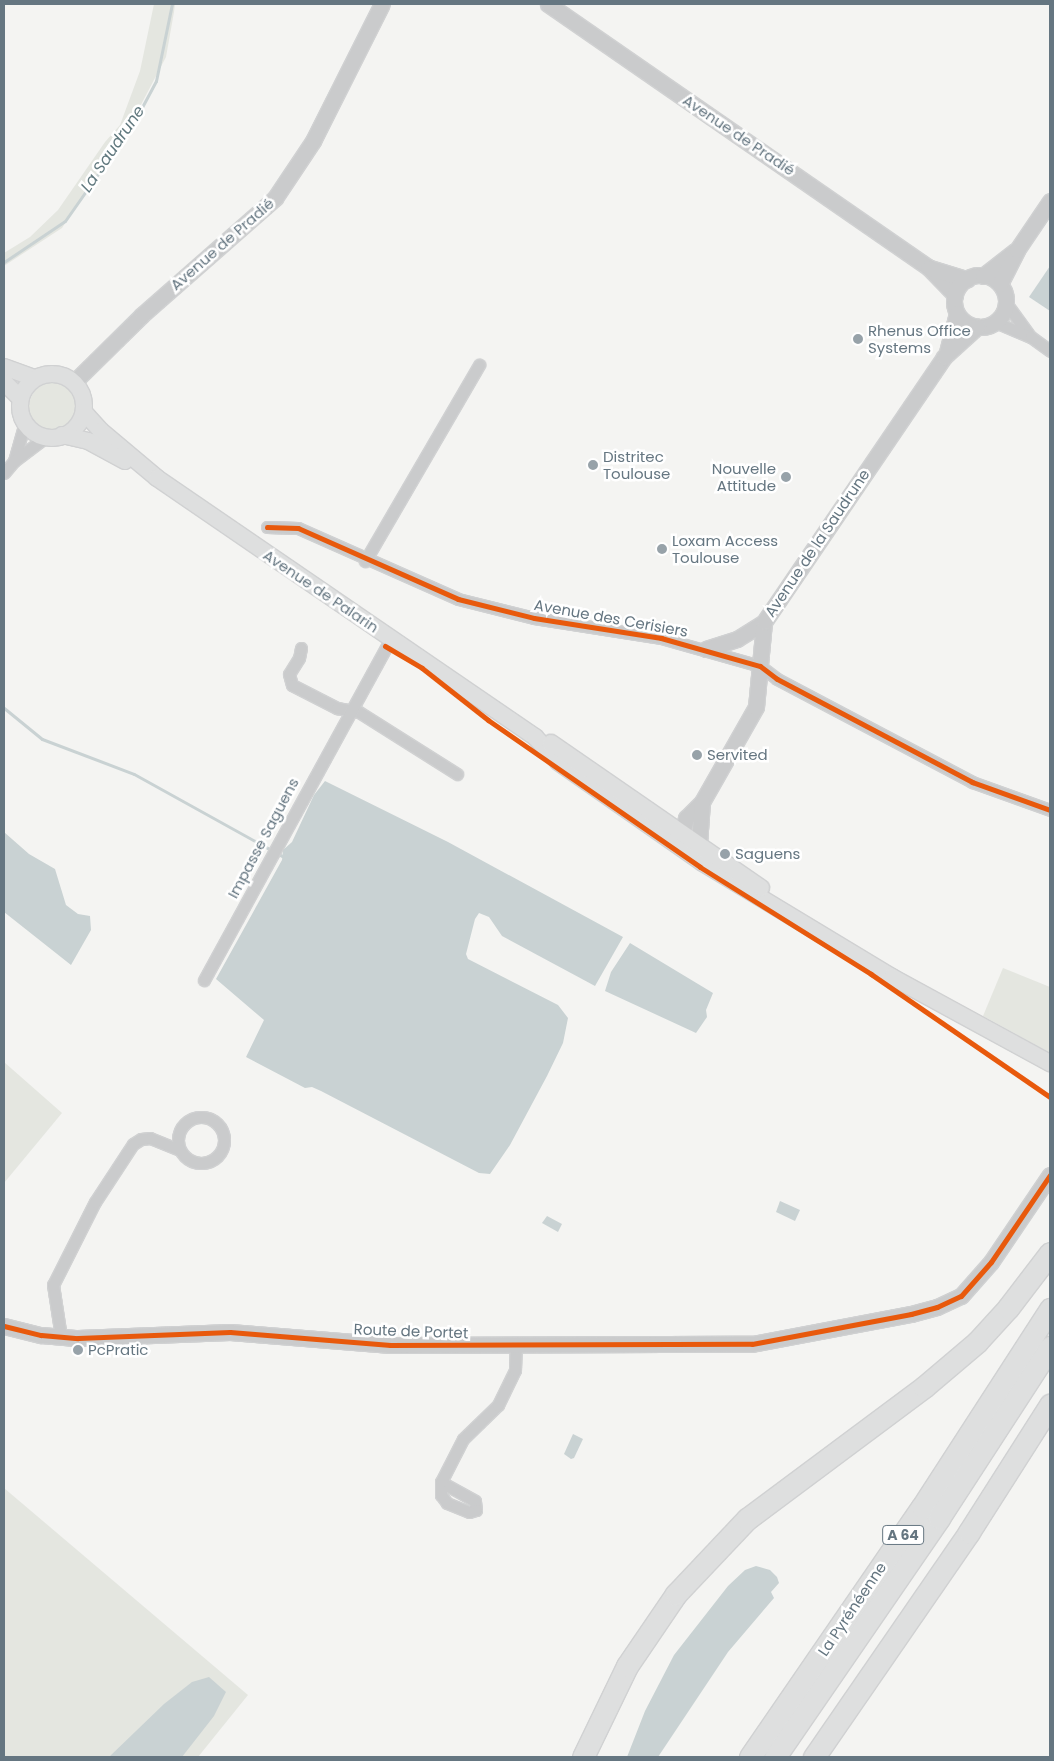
<!DOCTYPE html>
<html>
<head>
<meta charset="utf-8">
<style>
	body { margin:0 }
	#map { position:relative; width:1054px; height:1761px; overflow:hidden; background:#f4f4f2; font-family:Poppins,sans-serif }
	div>[style] { position:absolute }
	.green>* { inset:0; background:#e4e6e0 }
	.round { border-radius:50% }
	.water>* { inset:0; background:#c9d2d3 }
	.stream>* { height:3px; margin:-1.5px; padding:0 1.5px; transform-origin:1.5px; border-radius:1.5px; background:#c9d2d3 }
	.roads { filter:drop-shadow(1px 0 #d0d1d2) drop-shadow(-1px 0 #d0d1d2) drop-shadow(0 1px #d0d1d2) drop-shadow(0 -1px #d0d1d2) }
	.minor>* { height:11px; margin:-5.5px; padding:0 5.5px; transform-origin:5.5px; border-radius:5.5px; background:#cacbcc }
	.minor>.ring { margin:-5.5px; padding:0; box-sizing:content-box; background:none; border:11px solid #cacbcc; border-radius:50% }
	.tertiary>* { height:15px; margin:-7.5px; padding:0 7.5px; transform-origin:7.5px; border-radius:7.5px; background:#cacbcc }
	.tertiary>.ring { margin:-7.5px; padding:0; box-sizing:content-box; background:none; border:15px solid #cacbcc; border-radius:50% }
	.secondary>* { height:16px; margin:-8px; padding:0 8px; transform-origin:8px; border-radius:8px; background:#dedfdf }
	.secondary>.ring { margin:-8px; padding:0; box-sizing:content-box; background:none; border:16px solid #dedfdf; border-radius:50% }
	.motorway>* { height:21px; margin:-10.5px; padding:0 10.5px; transform-origin:10.5px; border-radius:10.5px; background:#dedfdf }
	.cycleway>* { height:5px; margin:-2.5px; padding:0 2.5px; transform-origin:2.5px; border-radius:2.5px; background:#e8590c }
	.dots>* { width:14px; height:14px; translate:-50% -50%; box-sizing:border-box; border:2px solid #fff; border-radius:50% }
	span { translate:-50% -50%; white-space:nowrap; text-align:center; line-height:1.15; -webkit-text-stroke:5px #fff; paint-order:stroke }
	.shield-label span { padding:1px 4px; background:#fff; border:1px solid; border-radius:4px; -webkit-text-stroke-width:0 }
	.shield-label { font-size:14px; color:#657681; font-weight:700 }
	.street-label { font-size:15px; color:#657681 }
	.poi-label { font-size:15px; color:#657681 }
	.left { translate:0 -50%; text-align:left }
	.right { translate:-100% -50%; text-align:right }
	.water-label { font-size:16px; color:#60787e; font-style:italic }
	.frame { position:absolute; inset:0; border:5px solid #657681; pointer-events:none }
</style>
</head>
<body>
<div id="map">
	<div class="green">
		<i style="clip-path:polygon(154px 4px,175px 4px,174px 12px,166px 57px,134px 118px,62px 228px,4px 266px,4px 253px,30px 237px,58px 210px,105px 142px,120px 125px,140px 71px)"></i>
		<i class="round" style="left:29px;top:382px;width:50px;height:50px"></i>
		<i style="clip-path:polygon(1003px 968px,1050px 987px,1050px 1053px,983px 1016px)"></i>
		<i style="clip-path:polygon(4px 1062px,62px 1113px,4px 1183px)"></i>
		<i style="clip-path:polygon(4px 1488px,248px 1695px,198px 1757px,4px 1757px)"></i>
	</div>
	<div class="water">
		<i style="clip-path:polygon(1050px 266px,1050px 311px,1029px 297px)"></i>
		<i style="clip-path:polygon(325px 781px,448px 842px,623px 937px,595px 986px,502px 936px,489px 917px,479px 913px,475px 919px,466px 954px,468px 959px,558px 1005px,568px 1018px,563px 1043px,547px 1076px,510px 1145px,490px 1174px,479px 1173px,321px 1091px,312px 1087px,305px 1088px,246px 1057px,264px 1020px,216px 979px,282px 860px,283px 850px,292px 842px,314px 795px)"></i>
		<i style="clip-path:polygon(4px 832px,29px 854px,55px 869px,66px 905px,78px 914px,90px 916px,91px 930px,71px 965px,4px 912px)"></i>
		<i style="clip-path:polygon(630px 943px,713px 993px,706px 1010px,707px 1017px,696px 1033px,605px 991px,611px 972px)"></i>
		<i style="clip-path:polygon(780px 1201px,800px 1210px,795px 1221px,776px 1212px)"></i>
		<i style="clip-path:polygon(547px 1216px,562px 1224px,558px 1232px,542px 1223px)"></i>
		<i style="clip-path:polygon(573px 1434px,583px 1439px,574px 1458px,571px 1459px,564px 1454px)"></i>
		<i style="clip-path:polygon(756px 1566px,770px 1570px,777px 1577px,779px 1583px,771px 1592px,774px 1598px,728px 1652px,658px 1757px,627px 1757px,645px 1711px,674px 1655px,728px 1586px,745px 1570px)"></i>
		<i style="clip-path:polygon(209px 1677px,226px 1692px,214px 1716px,182px 1757px,109px 1757px,164px 1704px,192px 1682px)"></i>
	</div>
	<div class="stream">
		<i style="left:4px;top:262px;width:73px;rotate:-33.9deg"></i>
		<i style="left:65px;top:221px;width:118px;rotate:-55deg"></i>
		<i style="left:133px;top:124px;width:49px;rotate:-61.9deg"></i>
		<i style="left:156px;top:81px;width:79px;rotate:-78.3deg"></i>
		<i style="left:4px;top:708px;width:49px;rotate:39.2deg"></i>
		<i style="left:42px;top:739px;width:98px;rotate:20.8deg"></i>
		<i style="left:134px;top:774px;width:169px;rotate:29deg"></i>
	</div>
	<div class="roads">
		<div class="minor">
			<i style="left:1006px;top:303px;width:41px;rotate:54deg"></i>
			<i style="left:995px;top:322px;width:39px;rotate:23deg"></i>
			<i style="left:1031px;top:337px;width:24px;rotate:36deg"></i>
			<i style="left:14px;top:461px;width:41px;rotate:-74.2deg"></i>
			<i style="left:4px;top:473px;width:16px;rotate:-50deg"></i>
			<i style="left:14px;top:461px;width:38px;rotate:-37deg"></i>
			<i style="left:267px;top:527px;width:31px;rotate:2deg"></i>
			<i style="left:298px;top:528px;width:175px;rotate:23.9deg"></i>
			<i style="left:458px;top:599px;width:78px;rotate:14deg"></i>
			<i style="left:534px;top:618px;width:129px;rotate:8.9deg"></i>
			<i style="left:661px;top:638px;width:103px;rotate:15.8deg"></i>
			<i style="left:760px;top:666px;width:21px;rotate:37deg"></i>
			<i style="left:777px;top:679px;width:221px;rotate:27.8deg"></i>
			<i style="left:972px;top:782px;width:83px;rotate:19.7deg"></i>
			<i style="left:365px;top:561px;width:227px;rotate:-59.8deg"></i>
			<i style="left:301px;top:648px;width:10px;rotate:101deg"></i>
			<i style="left:299px;top:658px;width:19px;rotate:122deg"></i>
			<i style="left:289px;top:674px;width:11px;rotate:75deg"></i>
			<i style="left:292px;top:685px;width:51px;rotate:27.1deg"></i>
			<i style="left:337px;top:708px;width:22px;rotate:10deg"></i>
			<i style="left:359px;top:712px;width:116px;rotate:32.3deg"></i>
			<i style="left:204px;top:980px;width:389px;rotate:-61.3deg"></i>
			<i class="ring" style="left:178px;top:1117px;width:35px;height:35px"></i>
			<i style="left:61px;top:1337px;width:53px;rotate:-98.7deg"></i>
			<i style="left:53px;top:1285px;width:93px;rotate:-63.2deg"></i>
			<i style="left:95px;top:1202px;width:69px;rotate:-56.8deg"></i>
			<i style="left:133px;top:1144px;width:9px;rotate:-32deg"></i>
			<i style="left:141px;top:1139px;width:9px;rotate:-6deg"></i>
			<i style="left:150px;top:1138px;width:32px;rotate:22deg"></i>
			<i style="left:441px;top:1482px;width:39px;rotate:29deg"></i>
			<i style="left:475px;top:1501px;width:9px;rotate:84deg"></i>
			<i style="left:476px;top:1510px;width:7px;rotate:164deg"></i>
			<i style="left:469px;top:1512px;width:24px;rotate:-158deg"></i>
			<i style="left:447px;top:1503px;width:10px;rotate:-127deg"></i>
			<i style="left:441px;top:1495px;width:13px;rotate:-90deg"></i>
			<i style="left:441px;top:1482px;width:48px;rotate:-62.9deg"></i>
			<i style="left:463px;top:1439px;width:49px;rotate:-44.2deg"></i>
			<i style="left:498px;top:1405px;width:39px;rotate:-64deg"></i>
			<i style="left:515px;top:1370px;width:25px;rotate:-88deg"></i>
		</div>
		<div class="tertiary">
			<i style="left:548px;top:4px;width:462px;rotate:34.7deg"></i>
			<i style="left:928px;top:267px;width:39px;rotate:46deg"></i>
			<i style="left:930px;top:268px;width:39px;rotate:17deg"></i>
			<i class="ring" style="left:954px;top:275px;width:37px;height:37px"></i>
			<i style="left:983px;top:276px;width:41px;rotate:-38deg"></i>
			<i style="left:1000px;top:284px;width:38px;rotate:-63deg"></i>
			<i style="left:1017px;top:250px;width:59px;rotate:-56deg"></i>
			<i style="left:947px;top:352px;width:40px;rotate:-75.6deg"></i>
			<i style="left:74px;top:382px;width:95px;rotate:-44.6deg"></i>
			<i style="left:142px;top:315px;width:177px;rotate:-41.3deg"></i>
			<i style="left:275px;top:198px;width:69px;rotate:-56.3deg"></i>
			<i style="left:313px;top:141px;width:153px;rotate:-63.3deg"></i>
			<i style="left:706px;top:649px;width:33px;rotate:-18deg"></i>
			<i style="left:737px;top:639px;width:32px;rotate:-32deg"></i>
			<i style="left:680px;top:842px;width:25px;rotate:-76deg"></i>
			<i style="left:686px;top:818px;width:23px;rotate:-45deg"></i>
			<i style="left:702px;top:802px;width:109px;rotate:-60.4deg"></i>
			<i style="left:756px;top:707px;width:85px;rotate:-84.6deg"></i>
			<i style="left:764px;top:622px;width:320px;rotate:-55.8deg"></i>
			<i style="left:944px;top:357px;width:45px;rotate:-42.3deg"></i>
			<i style="left:699px;top:844px;width:42px;rotate:-85.9deg"></i>
			<i style="left:4px;top:1326px;width:38px;rotate:14deg"></i>
			<i style="left:41px;top:1335px;width:37px;rotate:5deg"></i>
			<i style="left:78px;top:1338px;width:152px;rotate:-2.3deg"></i>
			<i style="left:230px;top:1332px;width:161px;rotate:4.6deg"></i>
			<i style="left:390px;top:1345px;width:362px;rotate:-0.2deg"></i>
			<i style="left:752px;top:1344px;width:162px;rotate:-10.7deg"></i>
			<i style="left:911px;top:1314px;width:27px;rotate:-15deg"></i>
			<i style="left:937px;top:1307px;width:26px;rotate:-25deg"></i>
			<i style="left:961px;top:1296px;width:45px;rotate:-48.6deg"></i>
			<i style="left:991px;top:1262px;width:105px;rotate:-55.9deg"></i>
		</div>
		<div class="secondary">
			<i style="left:4px;top:367px;width:33px;rotate:20deg"></i>
			<i class="ring" style="left:20px;top:374px;width:48px;height:48px"></i>
			<i style="left:4px;top:382px;width:23px;rotate:45deg"></i>
			<i style="left:84px;top:412px;width:25px;rotate:48deg"></i>
			<i style="left:101px;top:431px;width:73px;rotate:40deg"></i>
			<i style="left:157px;top:478px;width:458px;rotate:34.4deg"></i>
			<i style="left:535px;top:737px;width:34px;rotate:47deg"></i>
			<i style="left:558px;top:762px;width:177px;rotate:34.9deg"></i>
			<i style="left:703px;top:863px;width:221px;rotate:31.1deg"></i>
			<i style="left:892px;top:977px;width:180px;rotate:28.6deg"></i>
			<i style="left:62px;top:435px;width:27px;rotate:13deg"></i>
			<i style="left:88px;top:441px;width:42px;rotate:28.4deg"></i>
			<i style="left:551px;top:743px;width:255px;rotate:34.6deg"></i>
		</div>
		<div class="motorway">
			<i style="left:583px;top:1757px;width:101px;rotate:-64.2deg"></i>
			<i style="left:627px;top:1666px;width:87px;rotate:-55.8deg"></i>
			<i style="left:676px;top:1594px;width:103px;rotate:-46.6deg"></i>
			<i style="left:747px;top:1519px;width:221px;rotate:-36.7deg"></i>
			<i style="left:924px;top:1387px;width:70px;rotate:-40.3deg"></i>
			<i style="left:977px;top:1342px;width:46px;rotate:-47.6deg"></i>
			<i style="left:1008px;top:1308px;width:69px;rotate:-52.6deg"></i>
			<i style="left:750px;top:1757px;width:303px;rotate:-55.5deg"></i>
			<i style="left:922px;top:1507px;width:236px;rotate:-57.1deg"></i>
			<i style="left:775px;top:1757px;width:290px;rotate:-55.5deg"></i>
			<i style="left:939px;top:1518px;width:204px;rotate:-57deg"></i>
			<i style="left:814px;top:1757px;width:273px;rotate:-55.4deg"></i>
			<i style="left:969px;top:1532px;width:151px;rotate:-57.5deg"></i>
		</div>
	</div>
	<div class="cycleway">
		<i style="left:267px;top:527px;width:31px;rotate:2deg"></i>
		<i style="left:298px;top:528px;width:175px;rotate:23.9deg"></i>
		<i style="left:458px;top:599px;width:78px;rotate:14deg"></i>
		<i style="left:534px;top:618px;width:129px;rotate:8.9deg"></i>
		<i style="left:661px;top:638px;width:103px;rotate:15.8deg"></i>
		<i style="left:760px;top:666px;width:21px;rotate:37deg"></i>
		<i style="left:777px;top:679px;width:221px;rotate:27.8deg"></i>
		<i style="left:972px;top:782px;width:83px;rotate:19.7deg"></i>
		<i style="left:385px;top:646px;width:43px;rotate:30.7deg"></i>
		<i style="left:422px;top:668px;width:84px;rotate:38.2deg"></i>
		<i style="left:488px;top:720px;width:258px;rotate:34.7deg"></i>
		<i style="left:700px;top:867px;width:202px;rotate:32deg"></i>
		<i style="left:871px;top:974px;width:217px;rotate:34.5deg"></i>
		<i style="left:4px;top:1326px;width:38px;rotate:14deg"></i>
		<i style="left:41px;top:1335px;width:37px;rotate:5deg"></i>
		<i style="left:78px;top:1338px;width:152px;rotate:-2.3deg"></i>
		<i style="left:230px;top:1332px;width:161px;rotate:4.6deg"></i>
		<i style="left:390px;top:1345px;width:362px;rotate:-0.2deg"></i>
		<i style="left:752px;top:1344px;width:162px;rotate:-10.7deg"></i>
		<i style="left:911px;top:1314px;width:27px;rotate:-15deg"></i>
		<i style="left:937px;top:1307px;width:26px;rotate:-25deg"></i>
		<i style="left:961px;top:1296px;width:45px;rotate:-48.6deg"></i>
		<i style="left:991px;top:1262px;width:105px;rotate:-55.9deg"></i>
	</div>
	<div class="dots">
		<i style="left:858px;top:339px;background:#97a2a9"></i>
		<i style="left:593px;top:465px;background:#97a2a9"></i>
		<i style="left:786px;top:477px;background:#97a2a9"></i>
		<i style="left:662px;top:549px;background:#97a2a9"></i>
		<i style="left:697px;top:755px;background:#97a2a9"></i>
		<i style="left:725px;top:854px;background:#97a2a9"></i>
		<i style="left:78px;top:1350px;background:#97a2a9"></i>
	</div>
	<div class="shield-label">
		<span style="left:903px;top:1535px">A 64</span>
	</div>
	<div class="street-label">
		<span style="left:739px;top:135px;rotate:34deg">Avenue de Pradié</span>
		<span style="left:222px;top:244px;rotate:-41deg">Avenue de Pradié</span>
		<span style="left:817px;top:543px;rotate:-56deg">Avenue de la Saudrune</span>
		<span style="left:321px;top:591px;rotate:34deg">Avenue de Palarin</span>
		<span style="left:611px;top:618px;rotate:10deg">Avenue des Cerisiers</span>
		<span style="left:263px;top:838px;rotate:-62deg">Impasse Saguens</span>
		<span style="left:411px;top:1331px;rotate:2deg">Route de Portet</span>
		<span style="left:852px;top:1609px;rotate:-56deg">La Pyrénéenne</span>
	</div>
	<div class="poi-label">
		<span class="left" style="left:868px;top:339px">Rhenus Office<br>Systems</span>
		<span class="left" style="left:603px;top:465px">Distritec<br>Toulouse</span>
		<span class="right" style="left:776px;top:477px">Nouvelle<br>Attitude</span>
		<span class="left" style="left:672px;top:549px">Loxam Access<br>Toulouse</span>
		<span class="left" style="left:707px;top:755px">Servited</span>
		<span class="left" style="left:735px;top:854px">Saguens</span>
		<span class="left" style="left:88px;top:1350px">PcPratic</span>
	</div>
	<div class="water-label">
		<span style="left:113px;top:149px;rotate:-56deg">La Saudrune</span>
	</div>
	<div class="frame"></div>
</div>
</body>
</html>
